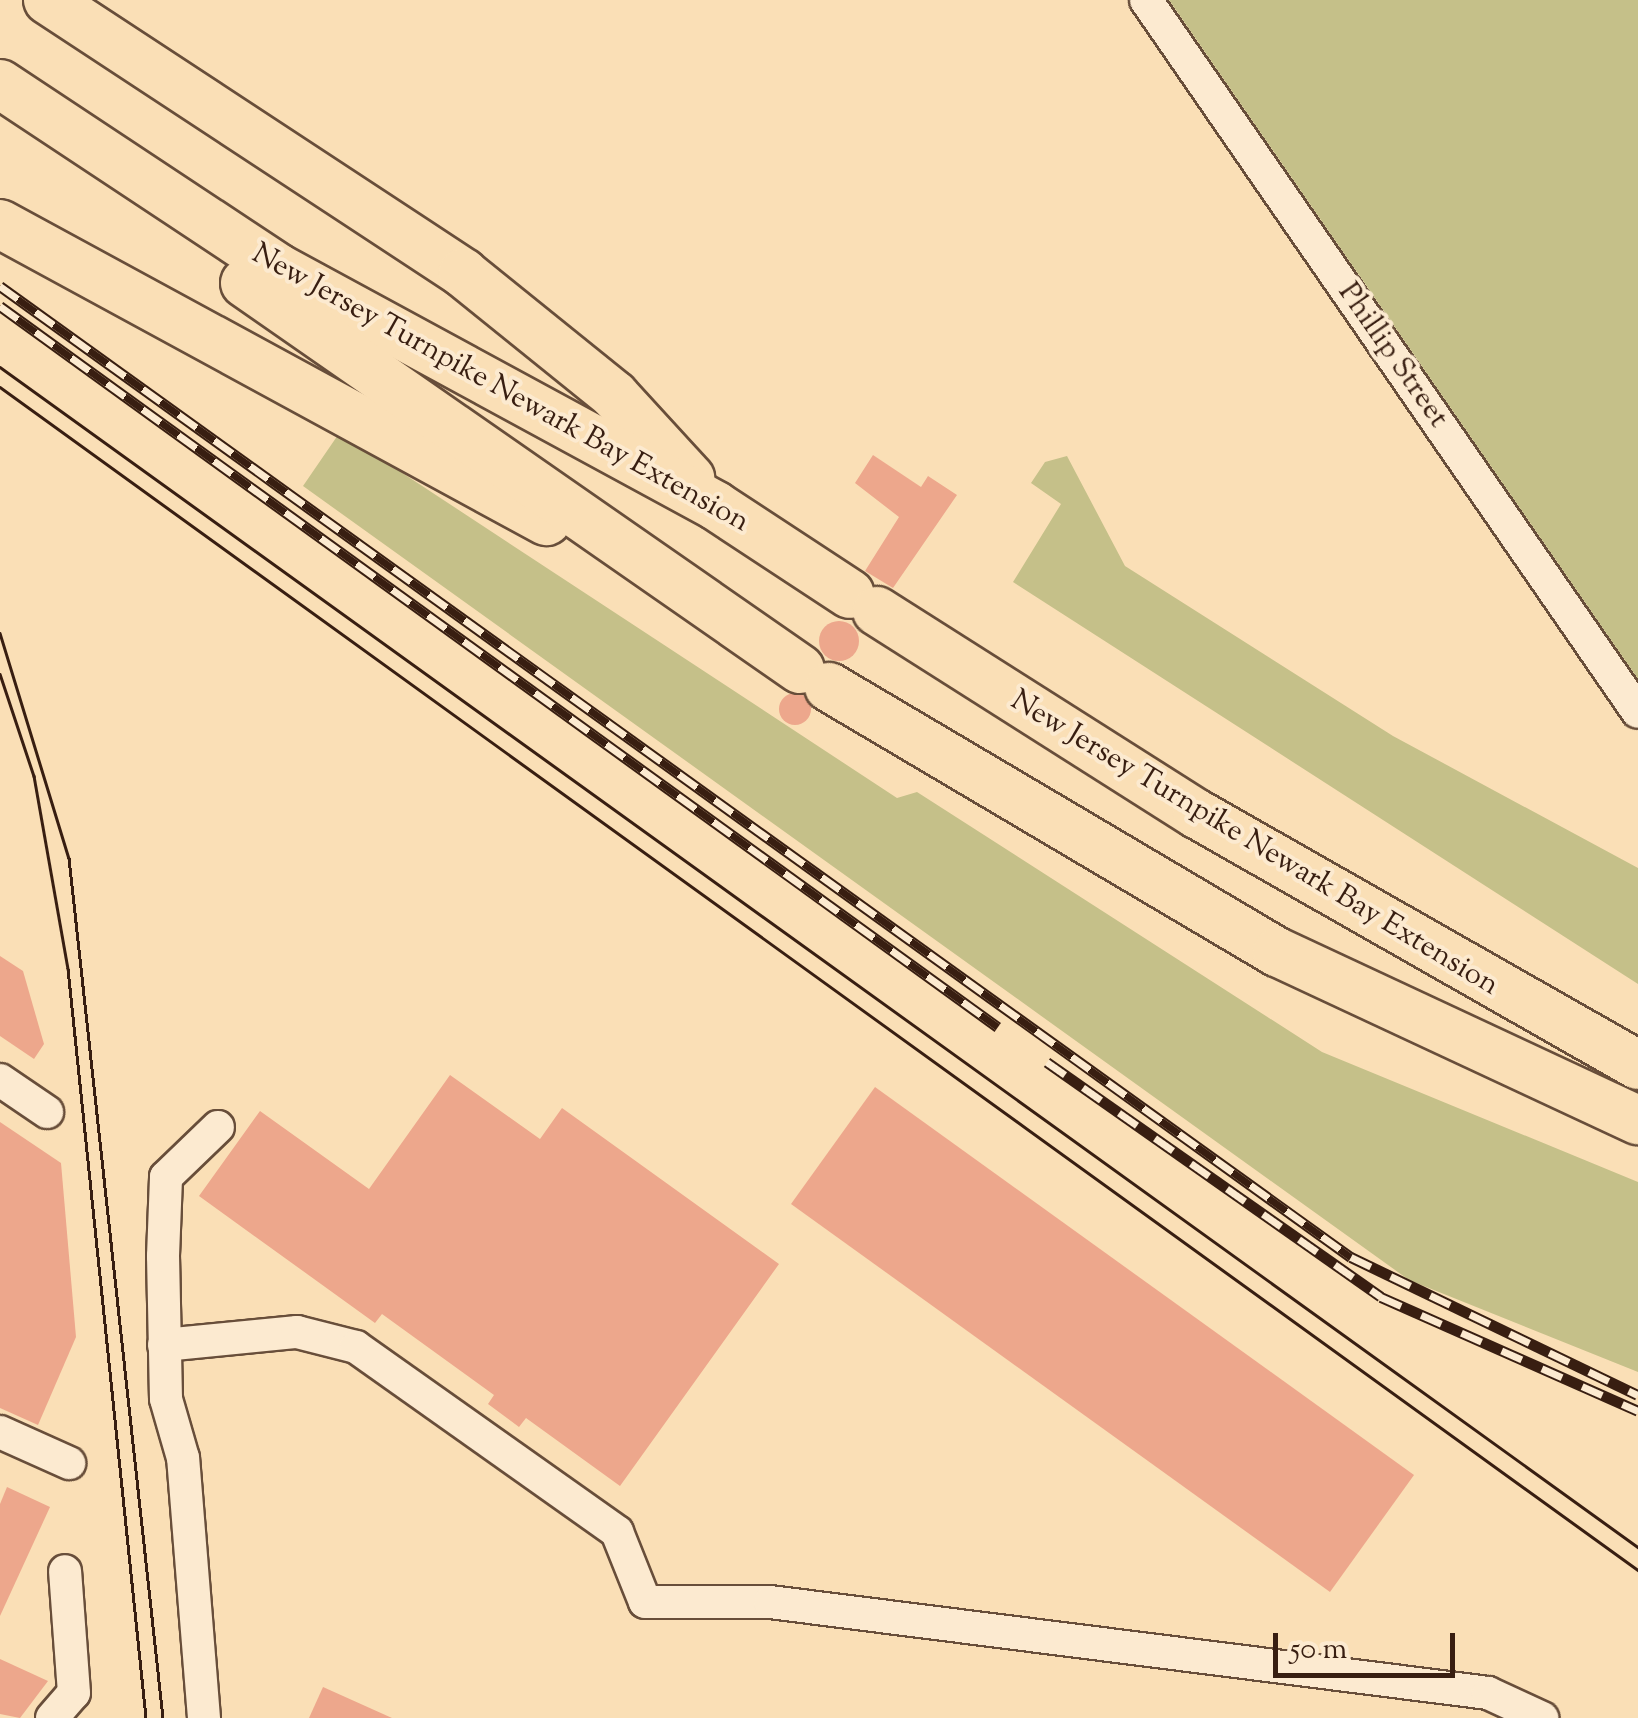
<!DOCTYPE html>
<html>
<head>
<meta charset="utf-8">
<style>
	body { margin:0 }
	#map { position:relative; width:1638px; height:1718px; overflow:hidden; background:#fadfb6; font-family:"Sorts Mill Goudy",serif }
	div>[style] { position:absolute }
	.green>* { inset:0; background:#c5c089 }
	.building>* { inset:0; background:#eda78c }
	.round { border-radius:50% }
	.roads { filter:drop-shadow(2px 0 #684e3a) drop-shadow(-2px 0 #684e3a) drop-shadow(0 2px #684e3a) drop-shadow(0 -2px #684e3a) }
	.minor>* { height:32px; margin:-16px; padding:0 16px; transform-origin:16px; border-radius:16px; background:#fcead0 }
	.highway>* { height:48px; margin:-24px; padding:0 24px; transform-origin:24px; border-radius:24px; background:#fadfb6 }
	.tram>* { height:2.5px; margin:-1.25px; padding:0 1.25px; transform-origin:1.25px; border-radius:1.25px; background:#381e11 }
	.rail>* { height:11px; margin-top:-5.5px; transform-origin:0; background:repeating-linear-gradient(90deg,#fcead0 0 22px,#381e11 0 44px); box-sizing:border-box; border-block:2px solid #381e11 }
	span { translate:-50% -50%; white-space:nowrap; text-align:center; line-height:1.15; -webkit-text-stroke:8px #fcead0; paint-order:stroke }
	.street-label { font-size:30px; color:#381e11 }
	.scale { position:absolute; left:1273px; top:1633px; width:182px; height:45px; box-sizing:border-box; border:5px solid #381e11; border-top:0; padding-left:12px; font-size:30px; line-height:35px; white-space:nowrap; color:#381e11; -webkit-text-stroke:8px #fcead0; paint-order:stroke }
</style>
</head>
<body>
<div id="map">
	<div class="green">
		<i style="clip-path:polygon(1169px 0,1638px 0,1638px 679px,1613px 643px)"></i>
		<i style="clip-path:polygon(340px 432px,897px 798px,917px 792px,1322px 1052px,1638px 1182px,1638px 1372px,1409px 1280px,303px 486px)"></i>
		<i style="clip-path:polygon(1067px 456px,1125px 566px,1393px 736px,1638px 868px,1638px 984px,1013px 582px,1061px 504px,1031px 483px,1045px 462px)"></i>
	</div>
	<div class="building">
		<i style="clip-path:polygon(873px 455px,921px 487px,928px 476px,957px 495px,893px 588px,865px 571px,899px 517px,855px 483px)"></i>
		<i class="round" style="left:819px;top:621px;width:40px;height:40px"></i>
		<i class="round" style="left:779px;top:693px;width:32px;height:32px"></i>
		<i style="clip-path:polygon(0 956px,23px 971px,44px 1044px,34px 1059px,0 1036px)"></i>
		<i style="clip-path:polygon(450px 1075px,540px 1139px,562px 1108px,779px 1264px,620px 1486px,526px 1418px,519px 1427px,488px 1404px,494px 1395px,382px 1314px,375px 1323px,199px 1196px,260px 1111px,369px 1189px)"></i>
		<i style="clip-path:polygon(875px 1087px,1414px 1475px,1330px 1592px,791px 1204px)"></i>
		<i style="clip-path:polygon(0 1122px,61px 1163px,76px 1337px,38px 1425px,0 1408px)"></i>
		<i style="clip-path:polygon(7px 1487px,50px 1507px,0 1616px,0 1504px)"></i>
		<i style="clip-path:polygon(0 1659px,48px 1681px,20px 1718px,0 1714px)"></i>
		<i style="clip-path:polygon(323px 1687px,392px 1718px,309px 1718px)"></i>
	</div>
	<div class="roads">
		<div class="minor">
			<i style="left:1146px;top:0;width:865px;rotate:55.36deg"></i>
			<i style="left:0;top:1080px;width:57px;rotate:34.2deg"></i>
			<i style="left:164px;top:1345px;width:134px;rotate:-5.6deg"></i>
			<i style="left:297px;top:1332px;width:61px;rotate:14.3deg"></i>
			<i style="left:356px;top:1347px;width:320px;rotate:35.3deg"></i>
			<i style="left:617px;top:1532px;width:75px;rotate:68.2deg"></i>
			<i style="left:645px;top:1602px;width:125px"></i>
			<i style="left:770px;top:1602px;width:724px;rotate:7.22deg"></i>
			<i style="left:1488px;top:1693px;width:60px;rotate:24.8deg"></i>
			<i style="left:0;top:1432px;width:76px;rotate:24.2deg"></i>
			<i style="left:52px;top:1718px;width:33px;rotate:-49deg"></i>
			<i style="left:74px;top:1693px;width:122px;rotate:-94.2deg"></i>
			<i style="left:204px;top:1718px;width:261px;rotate:-94.6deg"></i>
			<i style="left:183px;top:1458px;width:61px;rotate:-106.1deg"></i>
			<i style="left:166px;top:1399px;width:143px;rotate:-91.2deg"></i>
			<i style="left:163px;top:1256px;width:79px;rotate:-87.8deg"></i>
			<i style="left:166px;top:1177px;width:72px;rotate:-43.9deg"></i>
		</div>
		<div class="highway">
			<i style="left:48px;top:0;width:497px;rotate:33.3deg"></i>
			<i style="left:463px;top:273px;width:194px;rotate:38.9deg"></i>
			<i style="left:614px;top:395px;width:113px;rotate:47.5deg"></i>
			<i style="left:0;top:84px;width:333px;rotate:33.5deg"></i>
			<i style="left:278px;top:268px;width:498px;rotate:28.5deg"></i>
			<i style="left:716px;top:506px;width:160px;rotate:33.3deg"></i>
			<i style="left:0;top:224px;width:622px;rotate:28.54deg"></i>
			<i style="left:245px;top:283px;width:676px;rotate:34.82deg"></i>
			<i style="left:877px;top:611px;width:379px;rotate:32.4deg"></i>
			<i style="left:1197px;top:814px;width:507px;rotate:29.65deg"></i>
			<i style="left:829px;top:687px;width:521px;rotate:30.61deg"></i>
			<i style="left:1277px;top:952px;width:398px;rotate:25deg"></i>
		</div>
	</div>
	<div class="tram">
		<i style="left:0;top:367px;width:2019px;rotate:35.77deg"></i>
		<i style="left:0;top:387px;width:2021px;rotate:35.84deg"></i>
		<i style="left:0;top:633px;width:235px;rotate:73deg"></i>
		<i style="left:69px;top:858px;width:865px;rotate:83.76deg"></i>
		<i style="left:0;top:674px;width:108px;rotate:71.6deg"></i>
		<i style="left:34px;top:776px;width:196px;rotate:80deg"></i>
		<i style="left:68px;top:969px;width:753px;rotate:84.05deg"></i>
	</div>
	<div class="rail">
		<i style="left:0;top:286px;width:1664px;rotate:35.71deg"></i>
		<i style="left:1351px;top:1257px;width:318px;rotate:25.7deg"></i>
		<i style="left:0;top:306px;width:1231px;rotate:35.85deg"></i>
		<i style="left:1047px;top:1062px;width:408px;rotate:35.1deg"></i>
		<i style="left:1381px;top:1297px;width:281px;rotate:23.9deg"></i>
	</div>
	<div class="street-label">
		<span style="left:1392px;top:356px;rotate:55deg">Phillip Street</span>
		<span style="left:500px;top:389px;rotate:29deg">New Jersey Turnpike Newark Bay Extension</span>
		<span style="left:1254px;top:844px;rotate:31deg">New Jersey Turnpike Newark Bay Extension</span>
	</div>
	<div class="scale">50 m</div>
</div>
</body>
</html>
